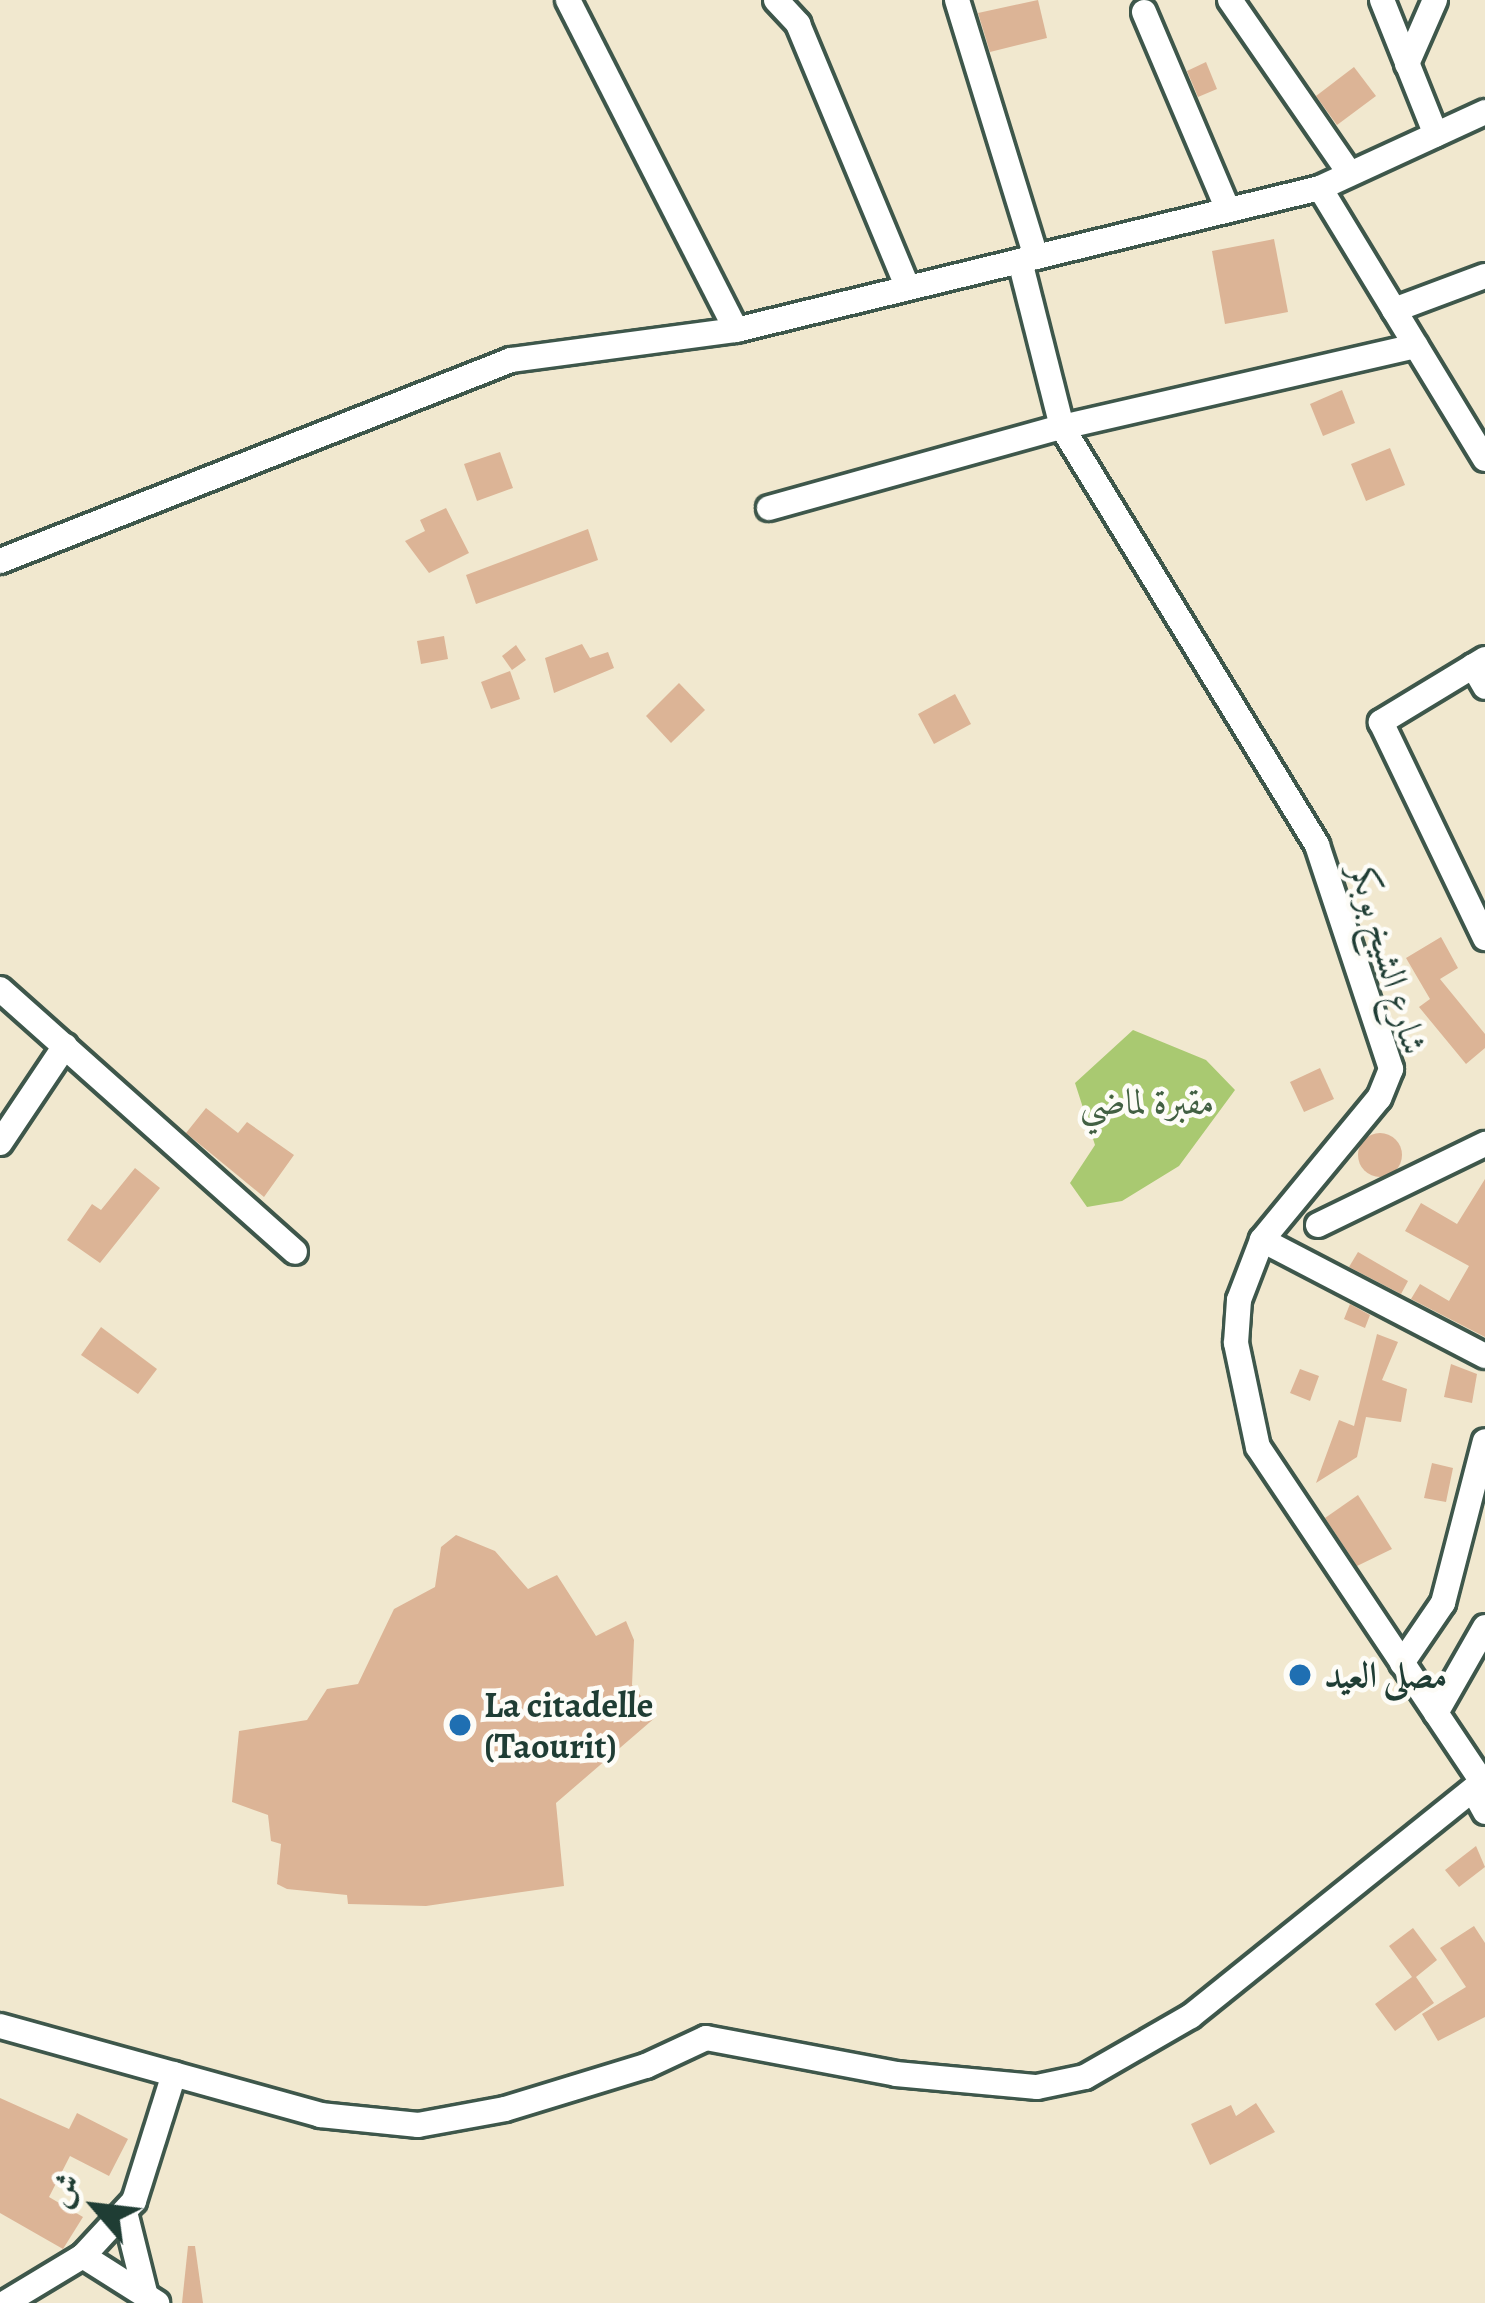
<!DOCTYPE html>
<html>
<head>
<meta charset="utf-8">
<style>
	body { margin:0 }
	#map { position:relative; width:1485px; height:2303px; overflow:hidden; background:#f1e8cf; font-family:Alegreya,Amiri,serif }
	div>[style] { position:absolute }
	.green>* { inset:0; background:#a9c971 }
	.building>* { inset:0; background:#dcb496 }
	.round { border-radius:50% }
	.roads { filter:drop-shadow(3px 0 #3e574b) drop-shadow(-3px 0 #3e574b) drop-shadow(0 3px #3e574b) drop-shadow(0 -3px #3e574b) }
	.minor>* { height:24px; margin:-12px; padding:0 12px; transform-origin:12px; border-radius:12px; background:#fff }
	.dots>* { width:33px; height:33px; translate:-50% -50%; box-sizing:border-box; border:6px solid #fdfcf7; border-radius:50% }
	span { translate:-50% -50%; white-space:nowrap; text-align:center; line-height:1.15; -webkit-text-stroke:9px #fdfcf7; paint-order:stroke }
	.street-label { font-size:36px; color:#1f3d34 }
	.park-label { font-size:36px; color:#426043 }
	.poi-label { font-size:36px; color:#1f3d34; font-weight:700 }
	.left { translate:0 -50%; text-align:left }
	.north { position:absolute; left:36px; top:2147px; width:120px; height:120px; -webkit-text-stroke:9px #fdfcf7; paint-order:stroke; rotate:298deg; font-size:33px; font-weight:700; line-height:48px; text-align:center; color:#1f3d34 }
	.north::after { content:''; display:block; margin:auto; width:42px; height:54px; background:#1f3d34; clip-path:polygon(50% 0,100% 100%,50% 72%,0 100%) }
</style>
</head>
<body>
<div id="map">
	<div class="green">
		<i style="clip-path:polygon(1133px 1030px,1206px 1060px,1235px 1090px,1179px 1166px,1122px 1201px,1087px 1207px,1070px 1183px,1095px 1145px,1075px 1083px)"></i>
	</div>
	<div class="building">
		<i style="clip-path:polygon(1038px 0,1047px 38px,990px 52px,978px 13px)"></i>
		<i style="clip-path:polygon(1206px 62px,1217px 89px,1198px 97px,1187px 71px)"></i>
		<i style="clip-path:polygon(1354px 67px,1376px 96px,1337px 125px,1316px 96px)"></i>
		<i style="clip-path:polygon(1274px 239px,1288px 312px,1225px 324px,1212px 251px)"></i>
		<i style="clip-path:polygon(1342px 390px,1355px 423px,1323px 436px,1310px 404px)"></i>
		<i style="clip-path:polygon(1390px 448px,1405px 485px,1366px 501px,1351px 464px)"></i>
		<i style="clip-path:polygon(500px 452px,513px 488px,477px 501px,464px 464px)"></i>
		<i style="clip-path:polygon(446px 508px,469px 553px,429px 573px,405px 541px,425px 531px,420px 520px)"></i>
		<i style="clip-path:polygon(588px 529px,598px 560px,476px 604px,466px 575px)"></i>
		<i style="clip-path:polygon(444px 636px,448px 659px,421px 664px,417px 641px)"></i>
		<i style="clip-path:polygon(582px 644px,590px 658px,608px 652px,614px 668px,554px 693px,545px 658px)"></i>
		<i style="clip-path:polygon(516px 645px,526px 660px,512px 670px,502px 656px)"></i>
		<i style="clip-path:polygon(510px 671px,520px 699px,491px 709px,481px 682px)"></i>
		<i style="clip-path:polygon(679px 683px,705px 710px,671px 743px,646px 716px)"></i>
		<i style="clip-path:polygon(955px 694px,971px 724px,934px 744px,918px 714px)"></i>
		<i style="clip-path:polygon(1441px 937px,1458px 968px,1440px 979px,1485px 1034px,1485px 1048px,1466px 1064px,1419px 1007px,1430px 999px,1406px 958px)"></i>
		<i style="clip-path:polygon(1320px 1068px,1334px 1099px,1304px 1112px,1290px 1082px)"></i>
		<i style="clip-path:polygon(206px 1108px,238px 1133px,247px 1122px,294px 1155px,264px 1197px,186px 1133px)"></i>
		<i class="round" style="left:1358px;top:1133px;width:44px;height:44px"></i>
		<i style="clip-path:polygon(135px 1168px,160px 1188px,100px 1263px,67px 1240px,92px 1204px,101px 1210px)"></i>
		<i style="clip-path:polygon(1485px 1179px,1485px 1337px,1411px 1299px,1420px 1284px,1449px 1301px,1469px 1266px,1405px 1231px,1421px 1203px,1457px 1224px)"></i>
		<i style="clip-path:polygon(1358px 1252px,1408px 1281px,1401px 1294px,1349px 1267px)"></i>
		<i style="clip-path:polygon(1350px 1304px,1370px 1315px,1365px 1328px,1344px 1319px)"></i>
		<i style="clip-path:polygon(101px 1327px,157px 1369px,138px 1394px,81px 1355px)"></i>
		<i style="clip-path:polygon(1377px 1334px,1398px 1342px,1382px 1380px,1407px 1389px,1401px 1422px,1366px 1417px,1357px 1457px,1316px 1483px,1339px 1420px,1354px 1426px)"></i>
		<i style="clip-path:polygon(1451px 1364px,1477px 1374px,1472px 1403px,1444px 1397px)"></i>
		<i style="clip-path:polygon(1300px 1369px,1319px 1376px,1310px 1401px,1290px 1393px)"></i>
		<i style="clip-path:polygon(1432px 1463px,1453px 1468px,1446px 1502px,1424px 1498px)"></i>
		<i style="clip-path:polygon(1358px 1495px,1392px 1549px,1357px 1566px,1325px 1518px)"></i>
		<i style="clip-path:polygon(456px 1535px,495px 1551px,528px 1589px,557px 1575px,596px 1636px,626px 1621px,634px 1640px,632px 1685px,657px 1716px,556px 1803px,564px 1886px,426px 1906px,348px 1904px,347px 1895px,287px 1889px,277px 1884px,281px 1844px,271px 1841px,268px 1815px,232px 1802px,239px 1731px,307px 1720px,327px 1689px,358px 1684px,394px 1609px,435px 1587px,441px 1547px)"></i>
		<i style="clip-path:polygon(1476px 1846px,1485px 1867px,1459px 1887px,1445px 1870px)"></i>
		<i style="clip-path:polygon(1474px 1926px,1485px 1943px,1485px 2017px,1438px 2041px,1422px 2014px,1466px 1987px,1440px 1948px)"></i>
		<i style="clip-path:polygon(1413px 1928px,1437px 1960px,1416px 1977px,1434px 2003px,1395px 2031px,1375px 2004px,1412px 1977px,1389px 1946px)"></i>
		<i style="clip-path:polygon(0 2098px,69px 2129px,77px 2113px,128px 2139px,109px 2176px,70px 2156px,49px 2197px,83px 2217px,63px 2249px,0 2213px)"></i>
		<i style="clip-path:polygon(1256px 2103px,1275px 2132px,1210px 2165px,1191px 2124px,1231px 2105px,1236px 2116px)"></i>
		<i style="clip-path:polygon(188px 2246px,195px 2246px,203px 2303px,182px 2303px)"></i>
	</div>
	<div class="roads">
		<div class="minor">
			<i style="left:568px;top:0;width:370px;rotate:63deg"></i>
			<i style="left:776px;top:0;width:33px;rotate:47deg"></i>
			<i style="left:798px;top:24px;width:286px;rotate:67.4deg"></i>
			<i style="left:957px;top:0;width:269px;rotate:72.9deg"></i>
			<i style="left:1230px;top:0;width:211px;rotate:55.4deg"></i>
			<i style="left:1382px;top:0;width:145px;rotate:68.2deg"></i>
			<i style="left:1144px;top:12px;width:215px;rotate:67deg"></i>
			<i style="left:1407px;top:64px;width:70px;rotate:-66.4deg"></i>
			<i style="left:1320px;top:188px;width:317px;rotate:58.7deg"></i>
			<i style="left:1020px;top:261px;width:171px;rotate:75.8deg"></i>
			<i style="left:1062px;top:427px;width:490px;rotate:58.6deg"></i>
			<i style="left:1317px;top:845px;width:236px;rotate:71.7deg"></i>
			<i style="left:1391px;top:1069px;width:31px;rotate:112deg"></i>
			<i style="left:1379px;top:1098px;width:184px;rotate:129.5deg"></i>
			<i style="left:1262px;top:1240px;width:64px;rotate:111deg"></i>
			<i style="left:1239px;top:1300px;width:43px;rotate:94deg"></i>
			<i style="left:1236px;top:1343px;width:106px;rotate:78.1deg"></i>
			<i style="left:1258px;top:1447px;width:403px;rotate:56.2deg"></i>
			<i style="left:1394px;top:310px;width:97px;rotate:-20.5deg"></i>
			<i style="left:769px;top:508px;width:304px;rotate:-15.5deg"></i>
			<i style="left:1062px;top:427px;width:363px;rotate:-12.9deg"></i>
			<i style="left:0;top:561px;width:549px;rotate:-21.47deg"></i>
			<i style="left:511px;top:360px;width:227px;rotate:-7.6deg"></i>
			<i style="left:736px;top:330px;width:601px;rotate:-13.67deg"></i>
			<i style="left:1320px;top:188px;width:182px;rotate:-24.7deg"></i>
			<i style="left:1485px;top:659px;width:122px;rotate:148.8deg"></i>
			<i style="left:1381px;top:722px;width:240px;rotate:64.3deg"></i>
			<i style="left:1473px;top:666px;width:24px;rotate:60deg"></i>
			<i style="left:0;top:989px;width:395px;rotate:41.7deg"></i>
			<i style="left:0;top:1143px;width:117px;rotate:-56.2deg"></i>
			<i style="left:1318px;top:1225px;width:186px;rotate:-25.9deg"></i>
			<i style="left:1262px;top:1240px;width:251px;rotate:27.5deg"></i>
			<i style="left:1402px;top:1663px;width:73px;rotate:-55.7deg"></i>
			<i style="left:1443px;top:1603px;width:167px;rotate:-75.5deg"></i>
			<i style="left:1436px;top:1713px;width:99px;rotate:-60.3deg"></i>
			<i style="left:1473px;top:1790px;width:25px;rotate:61deg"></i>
			<i style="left:0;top:2026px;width:332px;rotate:15.5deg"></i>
			<i style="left:320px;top:2115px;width:99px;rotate:5.8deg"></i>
			<i style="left:418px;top:2125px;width:88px;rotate:-10.4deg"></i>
			<i style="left:505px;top:2109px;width:147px;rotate:-17deg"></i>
			<i style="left:646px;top:2066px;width:66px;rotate:-25deg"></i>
			<i style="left:706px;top:2038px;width:193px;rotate:10.7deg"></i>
			<i style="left:896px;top:2074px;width:142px;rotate:5.3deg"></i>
			<i style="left:1037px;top:2087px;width:49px;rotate:-11.8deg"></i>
			<i style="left:1085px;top:2077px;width:122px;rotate:-29.9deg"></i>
			<i style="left:1191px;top:2016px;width:377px;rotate:-38.8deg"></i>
			<i style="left:125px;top:2212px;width:82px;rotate:76deg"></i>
			<i style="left:83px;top:2256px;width:88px;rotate:32.4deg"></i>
			<i style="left:5px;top:2303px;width:91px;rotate:-31.1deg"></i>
			<i style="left:83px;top:2256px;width:75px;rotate:-47.2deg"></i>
			<i style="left:134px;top:2201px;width:133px;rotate:-72.5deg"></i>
		</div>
	</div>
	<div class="dots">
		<i style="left:1300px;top:1675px;background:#1f6fb2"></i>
		<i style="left:460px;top:1725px;background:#1f6fb2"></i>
	</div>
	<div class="street-label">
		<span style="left:1389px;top:959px;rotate:74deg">شارع الشيخ بوبكر</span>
	</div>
	<div class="park-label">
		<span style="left:1147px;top:1102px">مقبرة لماضي</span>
	</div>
	<div class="poi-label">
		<span class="left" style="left:1324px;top:1675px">مصلى العيد</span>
		<span class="left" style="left:484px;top:1725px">La citadelle<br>(Taourit)</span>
	</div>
	<div class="north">ش</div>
</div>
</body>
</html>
